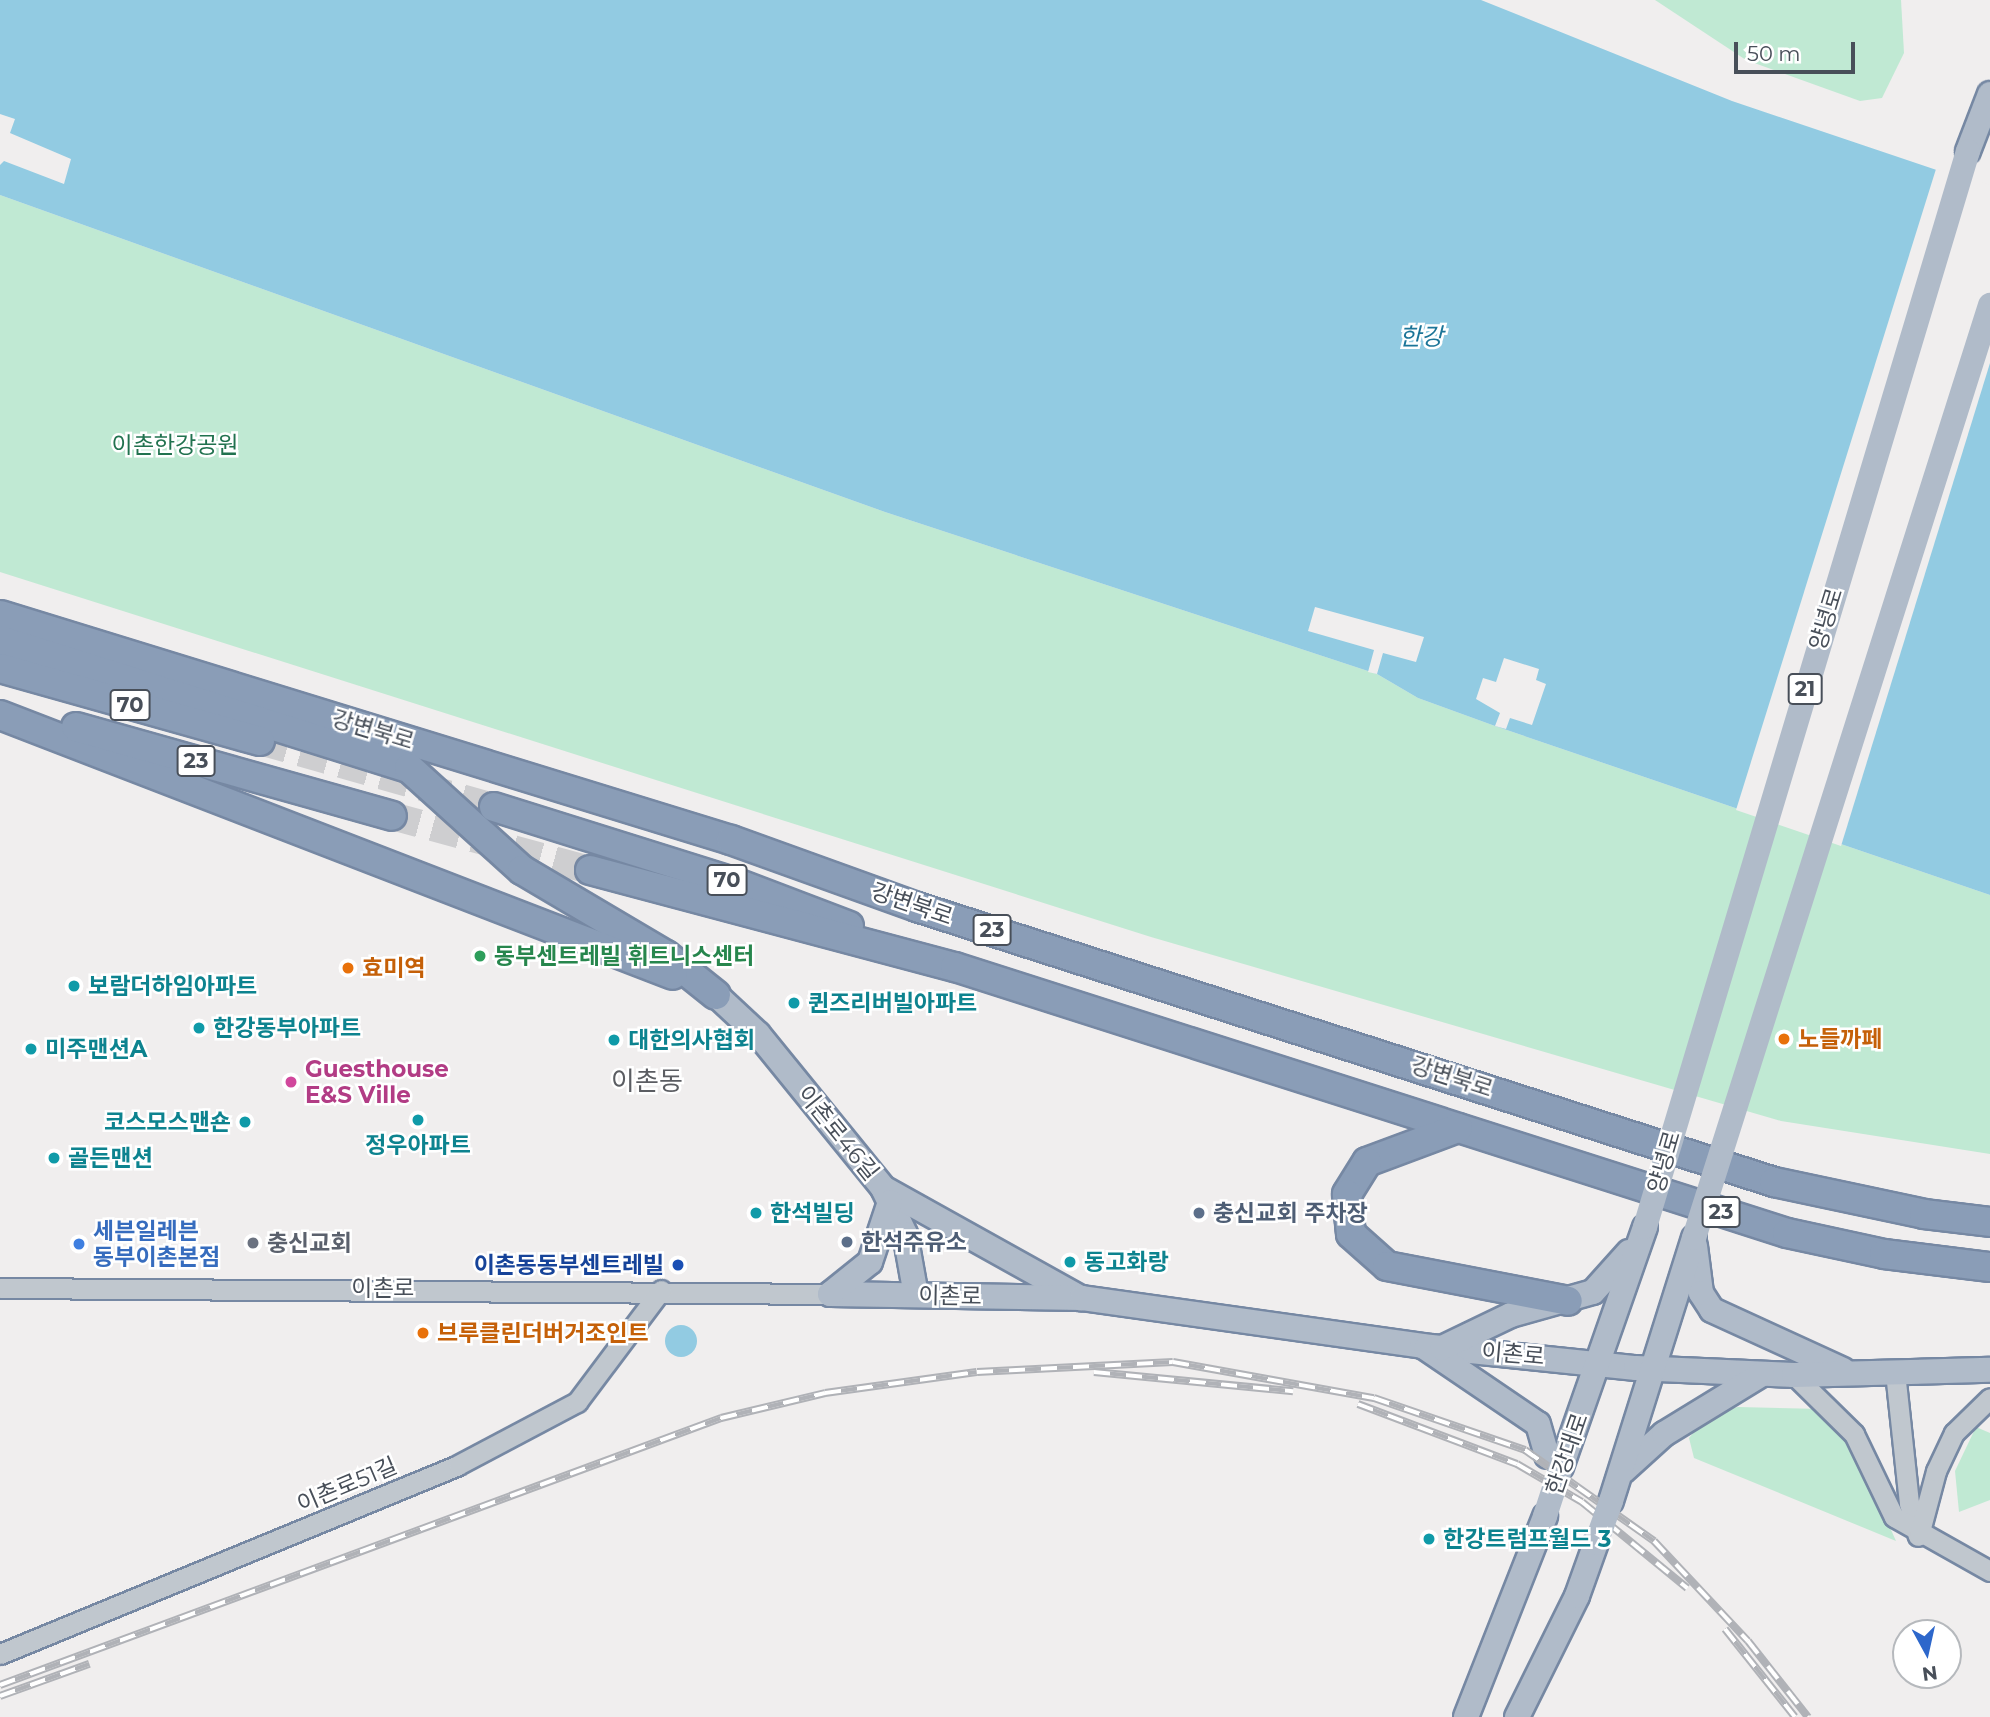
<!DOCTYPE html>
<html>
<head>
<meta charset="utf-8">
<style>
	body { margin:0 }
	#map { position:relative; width:1990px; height:1717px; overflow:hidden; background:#f0eeee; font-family:Montserrat,"Noto Sans KR",sans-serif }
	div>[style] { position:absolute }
	.green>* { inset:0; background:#c0e9d3 }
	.water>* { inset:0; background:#92cbe2 }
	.round { border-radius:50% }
	.pier>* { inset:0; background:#f0eeee }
	.highway-tunnel>* { height:28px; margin-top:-14px; transform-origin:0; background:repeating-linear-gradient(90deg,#ceced0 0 28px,transparent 0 42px) }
	.roads { filter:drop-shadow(2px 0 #7688a3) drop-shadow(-2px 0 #7688a3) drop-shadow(0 2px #7688a3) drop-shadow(0 -2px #7688a3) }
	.minor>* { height:19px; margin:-9.5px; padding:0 9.5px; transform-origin:9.5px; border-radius:9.5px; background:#c0c7ce }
	.major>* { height:24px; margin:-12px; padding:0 12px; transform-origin:12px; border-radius:12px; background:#b0bbc9 }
	.highway>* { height:28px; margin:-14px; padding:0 14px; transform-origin:14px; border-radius:14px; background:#8a9db7 }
	.rail>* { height:8px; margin-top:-4px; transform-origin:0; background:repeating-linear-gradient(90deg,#fff 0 16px,#b0b2b7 0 32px); box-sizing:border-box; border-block:2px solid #b0b2b7 }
	.major-bridge>* { height:24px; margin:-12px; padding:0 12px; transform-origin:12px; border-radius:12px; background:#b0bbc9 }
	.dots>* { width:19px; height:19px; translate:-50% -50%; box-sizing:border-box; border:4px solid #fff; border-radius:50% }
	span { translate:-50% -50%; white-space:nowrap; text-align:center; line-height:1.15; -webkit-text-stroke:5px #fff; paint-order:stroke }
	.shield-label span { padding:2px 5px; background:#fff; border:2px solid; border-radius:5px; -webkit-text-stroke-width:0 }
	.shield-label { font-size:21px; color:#484f59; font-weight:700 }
	.park-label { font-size:23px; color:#21724f }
	.street-label { font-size:23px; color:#484f59 }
	.leisure-label { font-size:23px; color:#27864d; font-weight:700 }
	.left { translate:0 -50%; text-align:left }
	.food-label { font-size:23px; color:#c56008; font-weight:700 }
	.culture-label { font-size:23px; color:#0d838f; font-weight:700 }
	.right { translate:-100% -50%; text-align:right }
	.hotel-label { font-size:23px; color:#b23c85; font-weight:700 }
	.service-label { font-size:23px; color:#4e5e75; font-weight:700 }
	.shop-label { font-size:23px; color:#366cbe; font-weight:700 }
	.worship-label { font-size:23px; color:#5b616d; font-weight:700 }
	.transit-label { font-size:23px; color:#164399; font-weight:700 }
	.water-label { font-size:24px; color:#1c7598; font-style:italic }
	.quarter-label { font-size:26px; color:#5b5d62 }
	.north { position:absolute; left:1892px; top:1619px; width:70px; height:70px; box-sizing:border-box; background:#fff; border:2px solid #b6b9bd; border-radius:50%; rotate:172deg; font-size:19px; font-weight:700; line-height:28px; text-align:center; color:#484f59 }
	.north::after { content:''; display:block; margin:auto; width:24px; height:32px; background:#2d67cb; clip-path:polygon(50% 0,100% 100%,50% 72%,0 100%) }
	.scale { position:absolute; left:1734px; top:42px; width:121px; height:32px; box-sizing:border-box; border:4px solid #484f59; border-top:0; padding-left:9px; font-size:21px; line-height:24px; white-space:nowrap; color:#484f59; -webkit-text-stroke:5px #fff; paint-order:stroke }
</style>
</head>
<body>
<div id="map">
	<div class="green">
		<i style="clip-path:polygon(1655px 0,1901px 0,1904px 53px,1882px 98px,1860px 101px,1746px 60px)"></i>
		<i style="clip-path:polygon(0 195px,885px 512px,1377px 674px,1418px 698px,1495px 726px,1990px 895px,1990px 1154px,1781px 1121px,1151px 937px,0 572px)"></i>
		<i style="clip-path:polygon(1738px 1407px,1822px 1409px,1850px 1438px,1896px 1541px,1694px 1458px,1689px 1438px,1708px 1415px)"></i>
		<i style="clip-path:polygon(1976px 1427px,1990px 1433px,1990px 1500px,1959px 1512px,1955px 1471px)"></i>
	</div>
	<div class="water">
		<i style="clip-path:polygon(0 0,1481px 0,1732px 101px,1990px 188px,1990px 895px,1495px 726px,1418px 698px,1377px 674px,885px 512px,0 195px)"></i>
		<i class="round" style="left:665px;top:1325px;width:32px;height:32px"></i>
	</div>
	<div class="pier">
		<i style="clip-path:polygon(0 114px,15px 119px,10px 133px,71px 159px,64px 184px,4px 161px,0 165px)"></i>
		<i style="clip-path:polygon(1936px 169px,1990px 185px,1990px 363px,1841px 846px,1736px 810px)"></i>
		<i style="clip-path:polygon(1315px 607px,1424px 637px,1416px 662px,1383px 653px,1377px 674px,1368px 672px,1374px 650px,1308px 631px)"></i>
		<i style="clip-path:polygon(1504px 658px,1539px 669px,1536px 680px,1546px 684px,1532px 725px,1510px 718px,1506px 729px,1495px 726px,1500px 713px,1476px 699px,1483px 678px,1496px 682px)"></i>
	</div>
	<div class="highway-tunnel">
		<i style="left:260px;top:741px;width:243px;rotate:15.8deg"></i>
		<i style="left:392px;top:816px;width:205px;rotate:15.3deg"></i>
	</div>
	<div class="roads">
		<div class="minor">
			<i style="left:0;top:1288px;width:830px;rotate:0.41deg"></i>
			<i style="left:1895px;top:1372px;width:132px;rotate:83.9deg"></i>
			<i style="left:1909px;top:1503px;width:34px;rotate:75deg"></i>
			<i style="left:1794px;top:1375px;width:84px;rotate:44.5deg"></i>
			<i style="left:1854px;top:1434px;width:92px;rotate:64.3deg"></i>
			<i style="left:1894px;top:1517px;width:110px;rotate:29.4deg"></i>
			<i style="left:1919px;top:1535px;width:66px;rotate:-75.1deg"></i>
			<i style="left:1936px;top:1471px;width:42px;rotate:-64.7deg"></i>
			<i style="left:1954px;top:1433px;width:50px;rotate:-44.2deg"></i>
			<i style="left:0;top:1654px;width:495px;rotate:-22.4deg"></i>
			<i style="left:458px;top:1465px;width:135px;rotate:-27.9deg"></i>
			<i style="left:577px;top:1402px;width:140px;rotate:-53.1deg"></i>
		</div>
		<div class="major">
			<i style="left:1968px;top:151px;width:61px;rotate:-68.9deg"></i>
			<i style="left:716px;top:995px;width:57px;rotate:42.9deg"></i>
			<i style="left:758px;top:1034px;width:198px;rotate:50.9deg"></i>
			<i style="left:883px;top:1188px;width:51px;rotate:64.4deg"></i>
			<i style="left:905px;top:1234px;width:62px;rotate:79.8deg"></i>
			<i style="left:883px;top:1188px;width:227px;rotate:29.1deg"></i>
			<i style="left:1695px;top:1246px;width:47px;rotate:82.7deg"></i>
			<i style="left:1701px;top:1293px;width:20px;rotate:57deg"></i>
			<i style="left:1712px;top:1310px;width:144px;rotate:24.6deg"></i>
			<i style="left:830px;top:1294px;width:252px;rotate:0.9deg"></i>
			<i style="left:1082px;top:1298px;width:343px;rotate:8deg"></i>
			<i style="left:1422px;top:1346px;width:215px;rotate:5.9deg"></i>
			<i style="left:1636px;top:1368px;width:158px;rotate:2.5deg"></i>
			<i style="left:1794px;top:1375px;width:196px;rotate:-1.5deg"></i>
			<i style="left:830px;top:1294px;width:51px;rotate:-38.7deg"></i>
			<i style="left:870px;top:1262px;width:63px;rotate:-71.6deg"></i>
			<i style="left:1426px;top:1348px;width:135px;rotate:34.2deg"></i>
			<i style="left:1538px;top:1424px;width:33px;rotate:74deg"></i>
			<i style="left:1442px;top:1348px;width:76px;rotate:-25.6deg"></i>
			<i style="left:1511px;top:1315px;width:85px;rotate:-15.7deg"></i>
			<i style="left:1593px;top:1292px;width:54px;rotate:-48deg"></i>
			<i style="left:1561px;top:1467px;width:254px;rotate:-70.7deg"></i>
			<i style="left:1623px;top:1471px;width:55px;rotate:-42.1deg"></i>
			<i style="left:1664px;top:1434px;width:115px;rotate:-31.5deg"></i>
			<i style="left:1611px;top:1501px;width:276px;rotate:-72.5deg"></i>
			<i style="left:1466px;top:1717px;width:216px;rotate:-68.5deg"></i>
			<i style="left:1517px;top:1717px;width:135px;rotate:-63.6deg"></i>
			<i style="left:1577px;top:1596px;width:56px;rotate:-70.3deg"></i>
		</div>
		<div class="highway">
			<i style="left:0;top:615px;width:765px;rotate:17.11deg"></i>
			<i style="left:731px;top:840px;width:198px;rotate:19.8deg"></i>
			<i style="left:917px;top:907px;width:900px;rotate:17.79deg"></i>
			<i style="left:1774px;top:1182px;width:153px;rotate:12deg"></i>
			<i style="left:1924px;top:1214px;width:66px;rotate:6.9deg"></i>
			<i style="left:0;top:640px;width:429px;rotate:17.4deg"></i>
			<i style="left:409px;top:768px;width:152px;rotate:42.1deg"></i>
			<i style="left:522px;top:870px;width:167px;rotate:30.6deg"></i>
			<i style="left:666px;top:955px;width:64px;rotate:38.7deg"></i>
			<i style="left:0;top:668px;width:270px;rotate:15.7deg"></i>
			<i style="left:0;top:715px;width:721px;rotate:21.12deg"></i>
			<i style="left:76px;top:727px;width:328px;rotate:15.7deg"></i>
			<i style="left:494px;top:807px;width:251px;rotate:17.4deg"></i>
			<i style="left:734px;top:882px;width:123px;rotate:20.9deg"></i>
			<i style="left:590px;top:870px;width:378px;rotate:14.9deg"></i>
			<i style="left:955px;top:967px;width:873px;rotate:17.73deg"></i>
			<i style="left:1787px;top:1233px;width:99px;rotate:12.2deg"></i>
			<i style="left:1884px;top:1254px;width:107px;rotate:7deg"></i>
			<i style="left:1458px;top:1128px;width:97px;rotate:159.5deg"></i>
			<i style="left:1367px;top:1162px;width:38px;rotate:122deg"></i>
			<i style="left:1347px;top:1194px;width:40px;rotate:84.3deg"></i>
			<i style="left:1351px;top:1234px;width:48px;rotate:41.6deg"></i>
			<i style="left:1387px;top:1266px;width:184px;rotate:10.9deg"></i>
		</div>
	</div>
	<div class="rail">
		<i style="left:1094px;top:1372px;width:200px;rotate:5.5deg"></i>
		<i style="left:1358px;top:1404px;width:170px;rotate:20.7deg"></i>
		<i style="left:1517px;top:1464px;width:75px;rotate:30.3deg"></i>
		<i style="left:1582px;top:1502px;width:136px;rotate:39.3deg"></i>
		<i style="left:1725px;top:1629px;width:112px;rotate:51.5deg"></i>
		<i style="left:0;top:1685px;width:769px;rotate:-20.32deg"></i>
		<i style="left:721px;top:1418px;width:107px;rotate:-13.5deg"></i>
		<i style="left:825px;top:1393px;width:153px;rotate:-7.9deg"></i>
		<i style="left:977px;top:1372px;width:196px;rotate:-2.9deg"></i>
		<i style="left:1173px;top:1362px;width:204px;rotate:10.2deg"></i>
		<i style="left:1374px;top:1398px;width:160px;rotate:19deg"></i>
		<i style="left:1525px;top:1450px;width:158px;rotate:35.2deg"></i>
		<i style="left:1654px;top:1541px;width:137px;rotate:46.8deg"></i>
		<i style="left:1748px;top:1641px;width:97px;rotate:51.7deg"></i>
		<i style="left:0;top:1696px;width:95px;rotate:-19.8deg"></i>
	</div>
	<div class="major-bridge">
		<i style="left:1645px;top:1227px;width:1123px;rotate:-73.29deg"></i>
		<i style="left:1694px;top:1238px;width:979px;rotate:-72.4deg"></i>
		<i style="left:1545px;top:1516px;width:52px;rotate:-71.9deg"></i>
		<i style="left:1596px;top:1543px;width:45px;rotate:-70.3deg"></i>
	</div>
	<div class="dots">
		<i style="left:480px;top:956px;background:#2e9e5b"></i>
		<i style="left:348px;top:968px;background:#e8710a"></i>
		<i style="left:74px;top:986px;background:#0f9aa8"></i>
		<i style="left:794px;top:1003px;background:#0f9aa8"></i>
		<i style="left:199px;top:1028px;background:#0f9aa8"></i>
		<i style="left:1784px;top:1039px;background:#e8710a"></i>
		<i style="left:614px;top:1040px;background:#0f9aa8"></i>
		<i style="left:31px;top:1049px;background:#0f9aa8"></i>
		<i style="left:291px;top:1082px;background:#d1479c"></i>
		<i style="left:418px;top:1120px;background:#0f9aa8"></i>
		<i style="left:245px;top:1122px;background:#0f9aa8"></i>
		<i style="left:54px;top:1158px;background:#0f9aa8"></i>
		<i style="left:756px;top:1213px;background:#0f9aa8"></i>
		<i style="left:1199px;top:1213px;background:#5c6f8a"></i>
		<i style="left:847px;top:1242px;background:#5c6f8a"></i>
		<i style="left:253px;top:1243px;background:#6b7280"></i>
		<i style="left:79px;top:1244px;background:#3f7fe0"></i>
		<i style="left:1070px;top:1262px;background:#0f9aa8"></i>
		<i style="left:678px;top:1265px;background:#1a4fb4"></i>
		<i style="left:423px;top:1333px;background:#e8710a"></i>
		<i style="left:1429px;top:1539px;background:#0f9aa8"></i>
	</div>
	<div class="shield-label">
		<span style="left:1805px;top:689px">21</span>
		<span style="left:130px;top:705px">70</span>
		<span style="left:196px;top:761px">23</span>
		<span style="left:727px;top:880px">70</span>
		<span style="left:992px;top:930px">23</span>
		<span style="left:1721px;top:1212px">23</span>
	</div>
	<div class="park-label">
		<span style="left:175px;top:445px">이촌한강공원</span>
	</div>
	<div class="street-label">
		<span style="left:1826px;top:619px;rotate:-73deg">양녕로</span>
		<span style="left:373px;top:730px;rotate:17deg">강변북로</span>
		<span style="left:912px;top:904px;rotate:19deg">강변북로</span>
		<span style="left:1452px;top:1077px;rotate:18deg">강변북로</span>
		<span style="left:838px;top:1133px;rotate:51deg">이촌로46길</span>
		<span style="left:1664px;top:1162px;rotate:-74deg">양녕로</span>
		<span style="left:383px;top:1288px">이촌로</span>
		<span style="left:950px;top:1296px;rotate:1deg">이촌로</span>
		<span style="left:1513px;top:1354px;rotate:5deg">이촌로</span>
		<span style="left:1567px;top:1454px;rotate:-71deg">한강대로</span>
		<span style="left:347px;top:1485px;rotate:-23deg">이촌로51길</span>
	</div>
	<div class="leisure-label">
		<span class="left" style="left:494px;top:956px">동부센트레빌 휘트니스센터</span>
	</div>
	<div class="food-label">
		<span class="left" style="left:362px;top:968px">효미역</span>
		<span class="left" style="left:1798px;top:1039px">노들까페</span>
		<span class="left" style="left:437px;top:1333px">브루클린더버거조인트</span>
	</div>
	<div class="culture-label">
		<span class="left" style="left:88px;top:986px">보람더하임아파트</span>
		<span class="left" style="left:808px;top:1003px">퀸즈리버빌아파트</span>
		<span class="left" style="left:213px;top:1028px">한강동부아파트</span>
		<span class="left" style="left:628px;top:1040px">대한의사협회</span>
		<span class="left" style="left:45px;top:1049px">미주맨션A</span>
		<span class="right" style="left:231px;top:1122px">코스모스맨숀</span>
		<span style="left:418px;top:1145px">정우아파트</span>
		<span class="left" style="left:68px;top:1158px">골든맨션</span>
		<span class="left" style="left:770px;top:1213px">한석빌딩</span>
		<span class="left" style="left:1084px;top:1262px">동고화랑</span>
		<span class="left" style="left:1443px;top:1539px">한강트럼프월드 3</span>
	</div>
	<div class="hotel-label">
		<span class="left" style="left:305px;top:1082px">Guesthouse<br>E&amp;S Ville</span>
	</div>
	<div class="service-label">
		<span class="left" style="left:1213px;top:1213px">충신교회 주차장</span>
		<span class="left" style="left:861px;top:1242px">한석주유소</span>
	</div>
	<div class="shop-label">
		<span class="left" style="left:93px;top:1244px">세븐일레븐<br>동부이촌본점</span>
	</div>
	<div class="worship-label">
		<span class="left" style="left:267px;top:1243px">충신교회</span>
	</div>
	<div class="transit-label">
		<span class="right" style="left:664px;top:1265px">이촌동동부센트레빌</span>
	</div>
	<div class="water-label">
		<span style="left:1421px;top:337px">한강</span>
	</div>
	<div class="quarter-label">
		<span style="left:647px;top:1082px">이촌동</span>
	</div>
	<div class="north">N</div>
	<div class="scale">50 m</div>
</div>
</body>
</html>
